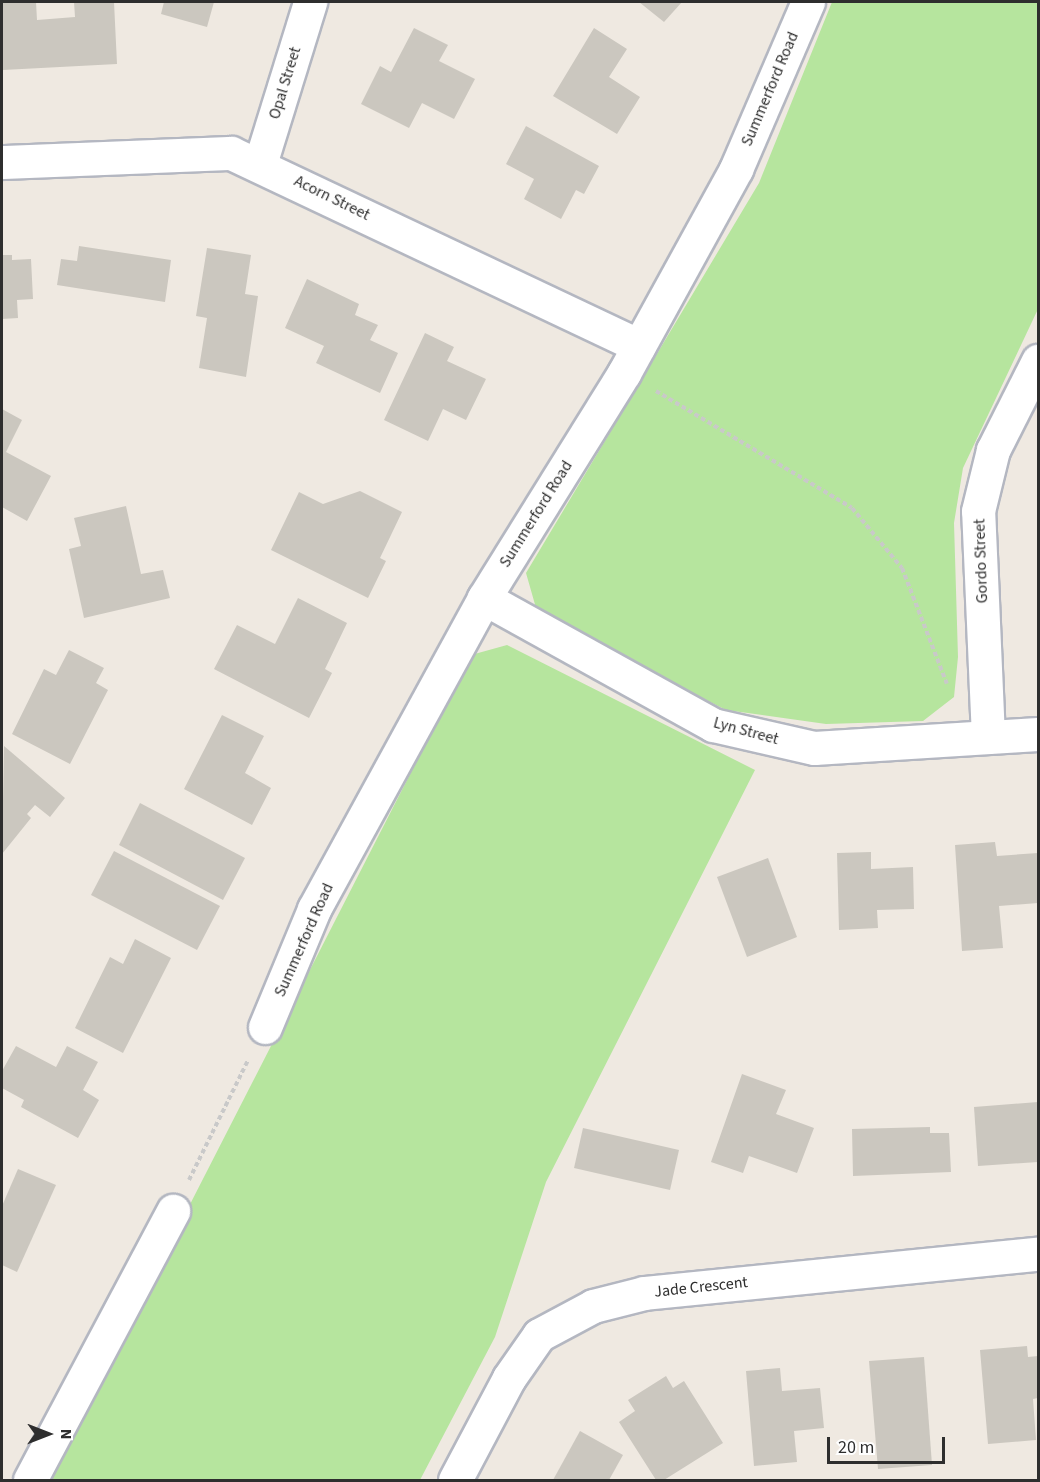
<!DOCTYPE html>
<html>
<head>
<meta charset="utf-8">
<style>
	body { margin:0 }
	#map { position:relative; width:1040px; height:1482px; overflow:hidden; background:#efe9e1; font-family:"Source Sans 3",sans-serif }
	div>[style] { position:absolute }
	.green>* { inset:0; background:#b6e59e }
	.building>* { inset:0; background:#cbc7bf }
	.path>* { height:4px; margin-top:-2px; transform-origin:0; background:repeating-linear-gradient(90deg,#c9c9c9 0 4.5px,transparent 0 7.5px) }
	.roads { filter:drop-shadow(2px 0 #b4b7c1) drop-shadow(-2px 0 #b4b7c1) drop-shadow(0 2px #b4b7c1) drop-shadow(0 -2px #b4b7c1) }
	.minor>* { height:33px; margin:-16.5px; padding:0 16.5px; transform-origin:16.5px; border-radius:16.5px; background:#fff }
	span { translate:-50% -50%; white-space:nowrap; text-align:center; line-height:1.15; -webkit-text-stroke:6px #fff; paint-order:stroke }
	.street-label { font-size:16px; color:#2e2e2e }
	.frame { position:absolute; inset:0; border:3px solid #2e2e2e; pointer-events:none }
	.north { position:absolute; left:18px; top:1404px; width:60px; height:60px; -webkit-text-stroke:4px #fff; paint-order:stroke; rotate:90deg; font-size:16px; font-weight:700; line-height:24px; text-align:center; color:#2e2e2e }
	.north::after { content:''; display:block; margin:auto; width:21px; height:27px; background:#2e2e2e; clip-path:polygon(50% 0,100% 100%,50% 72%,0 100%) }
	.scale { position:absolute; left:827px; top:1437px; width:118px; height:27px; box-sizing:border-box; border:3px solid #2e2e2e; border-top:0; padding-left:8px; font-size:18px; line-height:21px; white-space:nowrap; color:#2e2e2e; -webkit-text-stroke:4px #fff; paint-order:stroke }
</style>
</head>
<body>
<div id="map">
	<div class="green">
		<i style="clip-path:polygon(832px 2px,1038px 2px,1038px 309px,963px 468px,954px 523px,958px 657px,954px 697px,923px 721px,826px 724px,726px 710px,538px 615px,526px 573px,759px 183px)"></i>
		<i style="clip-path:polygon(507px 645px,755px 770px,546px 1182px,495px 1337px,420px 1480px,49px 1480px,471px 655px)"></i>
	</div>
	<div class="building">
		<i style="clip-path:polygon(2px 2px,36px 2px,37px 20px,75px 17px,74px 2px,114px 2px,117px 64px,3px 70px)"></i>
		<i style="clip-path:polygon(164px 2px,214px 2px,207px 27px,161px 14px)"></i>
		<i style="clip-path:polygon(639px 2px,682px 2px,664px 22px)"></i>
		<i style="clip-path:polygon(414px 28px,448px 45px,439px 61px,475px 79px,454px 119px,422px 103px,409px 128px,361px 104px,380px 66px,391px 72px)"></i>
		<i style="clip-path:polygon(594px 28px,627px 49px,609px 77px,640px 97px,617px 134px,553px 96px)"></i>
		<i style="clip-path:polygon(526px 126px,599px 166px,584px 194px,576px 190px,561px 219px,524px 199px,534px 179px,506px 164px)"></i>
		<i style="clip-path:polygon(79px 246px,171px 260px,165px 302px,57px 285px,61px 259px,77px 261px)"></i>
		<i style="clip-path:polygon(207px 248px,251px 255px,245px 294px,258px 296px,246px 377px,199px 368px,207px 318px,196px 316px)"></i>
		<i style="clip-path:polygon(2px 255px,12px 255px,12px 260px,31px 259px,33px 299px,17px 300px,18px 318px,2px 319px)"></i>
		<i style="clip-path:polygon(307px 279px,359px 304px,355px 315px,378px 325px,370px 340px,398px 353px,380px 393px,316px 363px,324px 346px,285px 328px)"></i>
		<i style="clip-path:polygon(425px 333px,454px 347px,447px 361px,486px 379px,466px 420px,443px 409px,428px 441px,384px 420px)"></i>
		<i style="clip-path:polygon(2px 409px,22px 420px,6px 452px,51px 476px,27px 521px,2px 507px)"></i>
		<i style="clip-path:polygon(360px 491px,402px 512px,380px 558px,386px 561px,368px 598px,271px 550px,299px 492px,323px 504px)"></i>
		<i style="clip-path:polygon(126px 506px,141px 574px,163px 570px,170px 598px,84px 618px,69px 549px,81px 546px,74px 518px)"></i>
		<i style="clip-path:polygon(298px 598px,347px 623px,325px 669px,332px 673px,309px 718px,214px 669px,237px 625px,275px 644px)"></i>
		<i style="clip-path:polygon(69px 650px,104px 668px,96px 683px,108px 690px,70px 764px,12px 734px,44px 669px,56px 675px)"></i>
		<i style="clip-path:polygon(222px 715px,264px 736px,245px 773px,271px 788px,252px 825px,184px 789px)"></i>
		<i style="clip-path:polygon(4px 746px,65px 798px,50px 817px,35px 805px,27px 814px,31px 818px,2px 854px)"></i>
		<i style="clip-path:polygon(140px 803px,245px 858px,223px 900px,119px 845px)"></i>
		<i style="clip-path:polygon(995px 842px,997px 856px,1038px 853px,1038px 903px,999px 906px,1003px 948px,962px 951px,955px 845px)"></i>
		<i style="clip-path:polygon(114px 851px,220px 906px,197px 950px,91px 895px)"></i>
		<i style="clip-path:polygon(871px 852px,871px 869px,913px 867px,914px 909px,877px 910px,878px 928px,839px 930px,837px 853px)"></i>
		<i style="clip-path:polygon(768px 858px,797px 937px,747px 957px,717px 877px)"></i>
		<i style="clip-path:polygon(135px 939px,171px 958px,123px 1053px,75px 1028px,110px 957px,123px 964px)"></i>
		<i style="clip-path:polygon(16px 1046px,56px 1067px,67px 1046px,98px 1062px,83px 1090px,99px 1100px,78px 1138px,21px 1107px,24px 1100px,2px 1088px,2px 1071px)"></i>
		<i style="clip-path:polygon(742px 1074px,786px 1090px,776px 1114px,814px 1128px,797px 1173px,749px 1156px,743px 1173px,711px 1162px)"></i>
		<i style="clip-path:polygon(1038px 1102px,1038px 1162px,978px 1166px,974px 1107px)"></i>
		<i style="clip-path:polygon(930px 1127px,930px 1133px,949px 1133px,951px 1172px,853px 1176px,852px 1129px)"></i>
		<i style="clip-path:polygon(583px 1128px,679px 1150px,670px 1190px,574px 1168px)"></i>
		<i style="clip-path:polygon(18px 1169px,56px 1185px,17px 1272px,2px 1265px,2px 1206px)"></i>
		<i style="clip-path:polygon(1027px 1346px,1028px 1357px,1038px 1356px,1038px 1398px,1033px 1399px,1036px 1440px,988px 1444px,980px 1350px)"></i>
		<i style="clip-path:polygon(924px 1357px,932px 1465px,878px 1469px,869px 1361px)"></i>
		<i style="clip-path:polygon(780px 1368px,782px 1391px,820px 1388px,824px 1428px,794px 1431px,797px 1462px,754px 1466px,746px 1371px)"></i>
		<i style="clip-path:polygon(666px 1376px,673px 1388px,684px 1381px,723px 1443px,664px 1480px,656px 1480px,619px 1422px,635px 1411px,628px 1400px)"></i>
		<i style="clip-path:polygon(580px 1431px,623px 1455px,609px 1480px,553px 1480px)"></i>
	</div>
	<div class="path">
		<i style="left:656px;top:391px;width:228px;rotate:30.8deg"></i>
		<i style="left:852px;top:508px;width:78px;rotate:50.2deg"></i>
		<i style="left:902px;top:568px;width:124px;rotate:68.8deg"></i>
		<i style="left:189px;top:1180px;width:134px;rotate:-63.8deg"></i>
	</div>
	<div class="roads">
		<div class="minor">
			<i style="left:2px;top:162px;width:229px;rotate:-2.3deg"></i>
			<i style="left:231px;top:153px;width:451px;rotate:25.3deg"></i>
			<i style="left:260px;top:164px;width:170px;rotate:-72.8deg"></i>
			<i style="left:484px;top:598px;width:262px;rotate:29deg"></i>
			<i style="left:713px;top:725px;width:104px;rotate:12.8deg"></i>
			<i style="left:814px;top:748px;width:224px;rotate:-3.6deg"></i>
			<i style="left:988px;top:737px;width:226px;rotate:-92.5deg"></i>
			<i style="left:978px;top:511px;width:63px;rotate:-76.2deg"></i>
			<i style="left:993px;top:450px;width:100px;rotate:-63.2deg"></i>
			<i style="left:265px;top:1027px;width:128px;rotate:-67.4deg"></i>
			<i style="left:314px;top:909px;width:354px;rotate:-61.3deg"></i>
			<i style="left:484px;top:598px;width:265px;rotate:-58.1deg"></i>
			<i style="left:624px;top:373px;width:233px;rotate:-61.2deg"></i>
			<i style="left:736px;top:169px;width:182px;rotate:-66.7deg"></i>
			<i style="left:30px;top:1480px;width:305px;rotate:-62deg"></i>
			<i style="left:455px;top:1480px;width:115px;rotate:-62.1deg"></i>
			<i style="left:509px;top:1378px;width:52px;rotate:-55.1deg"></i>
			<i style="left:539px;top:1335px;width:61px;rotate:-28.2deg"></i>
			<i style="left:593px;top:1306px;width:53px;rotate:-14.3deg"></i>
			<i style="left:644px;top:1293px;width:396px;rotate:-5.7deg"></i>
		</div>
	</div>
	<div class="street-label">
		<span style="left:285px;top:83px;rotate:-73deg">Opal Street</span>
		<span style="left:770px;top:89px;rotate:-67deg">Summerford Road</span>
		<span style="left:332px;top:198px;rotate:26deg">Acorn Street</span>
		<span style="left:536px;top:514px;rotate:-58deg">Summerford Road</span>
		<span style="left:981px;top:561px;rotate:-92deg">Gordo Street</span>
		<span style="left:746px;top:731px;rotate:15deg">Lyn Street</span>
		<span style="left:304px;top:940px;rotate:-66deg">Summerford Road</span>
		<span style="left:701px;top:1287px;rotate:-6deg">Jade Crescent</span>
	</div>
	<div class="frame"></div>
	<div class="north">N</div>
	<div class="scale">20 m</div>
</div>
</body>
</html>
